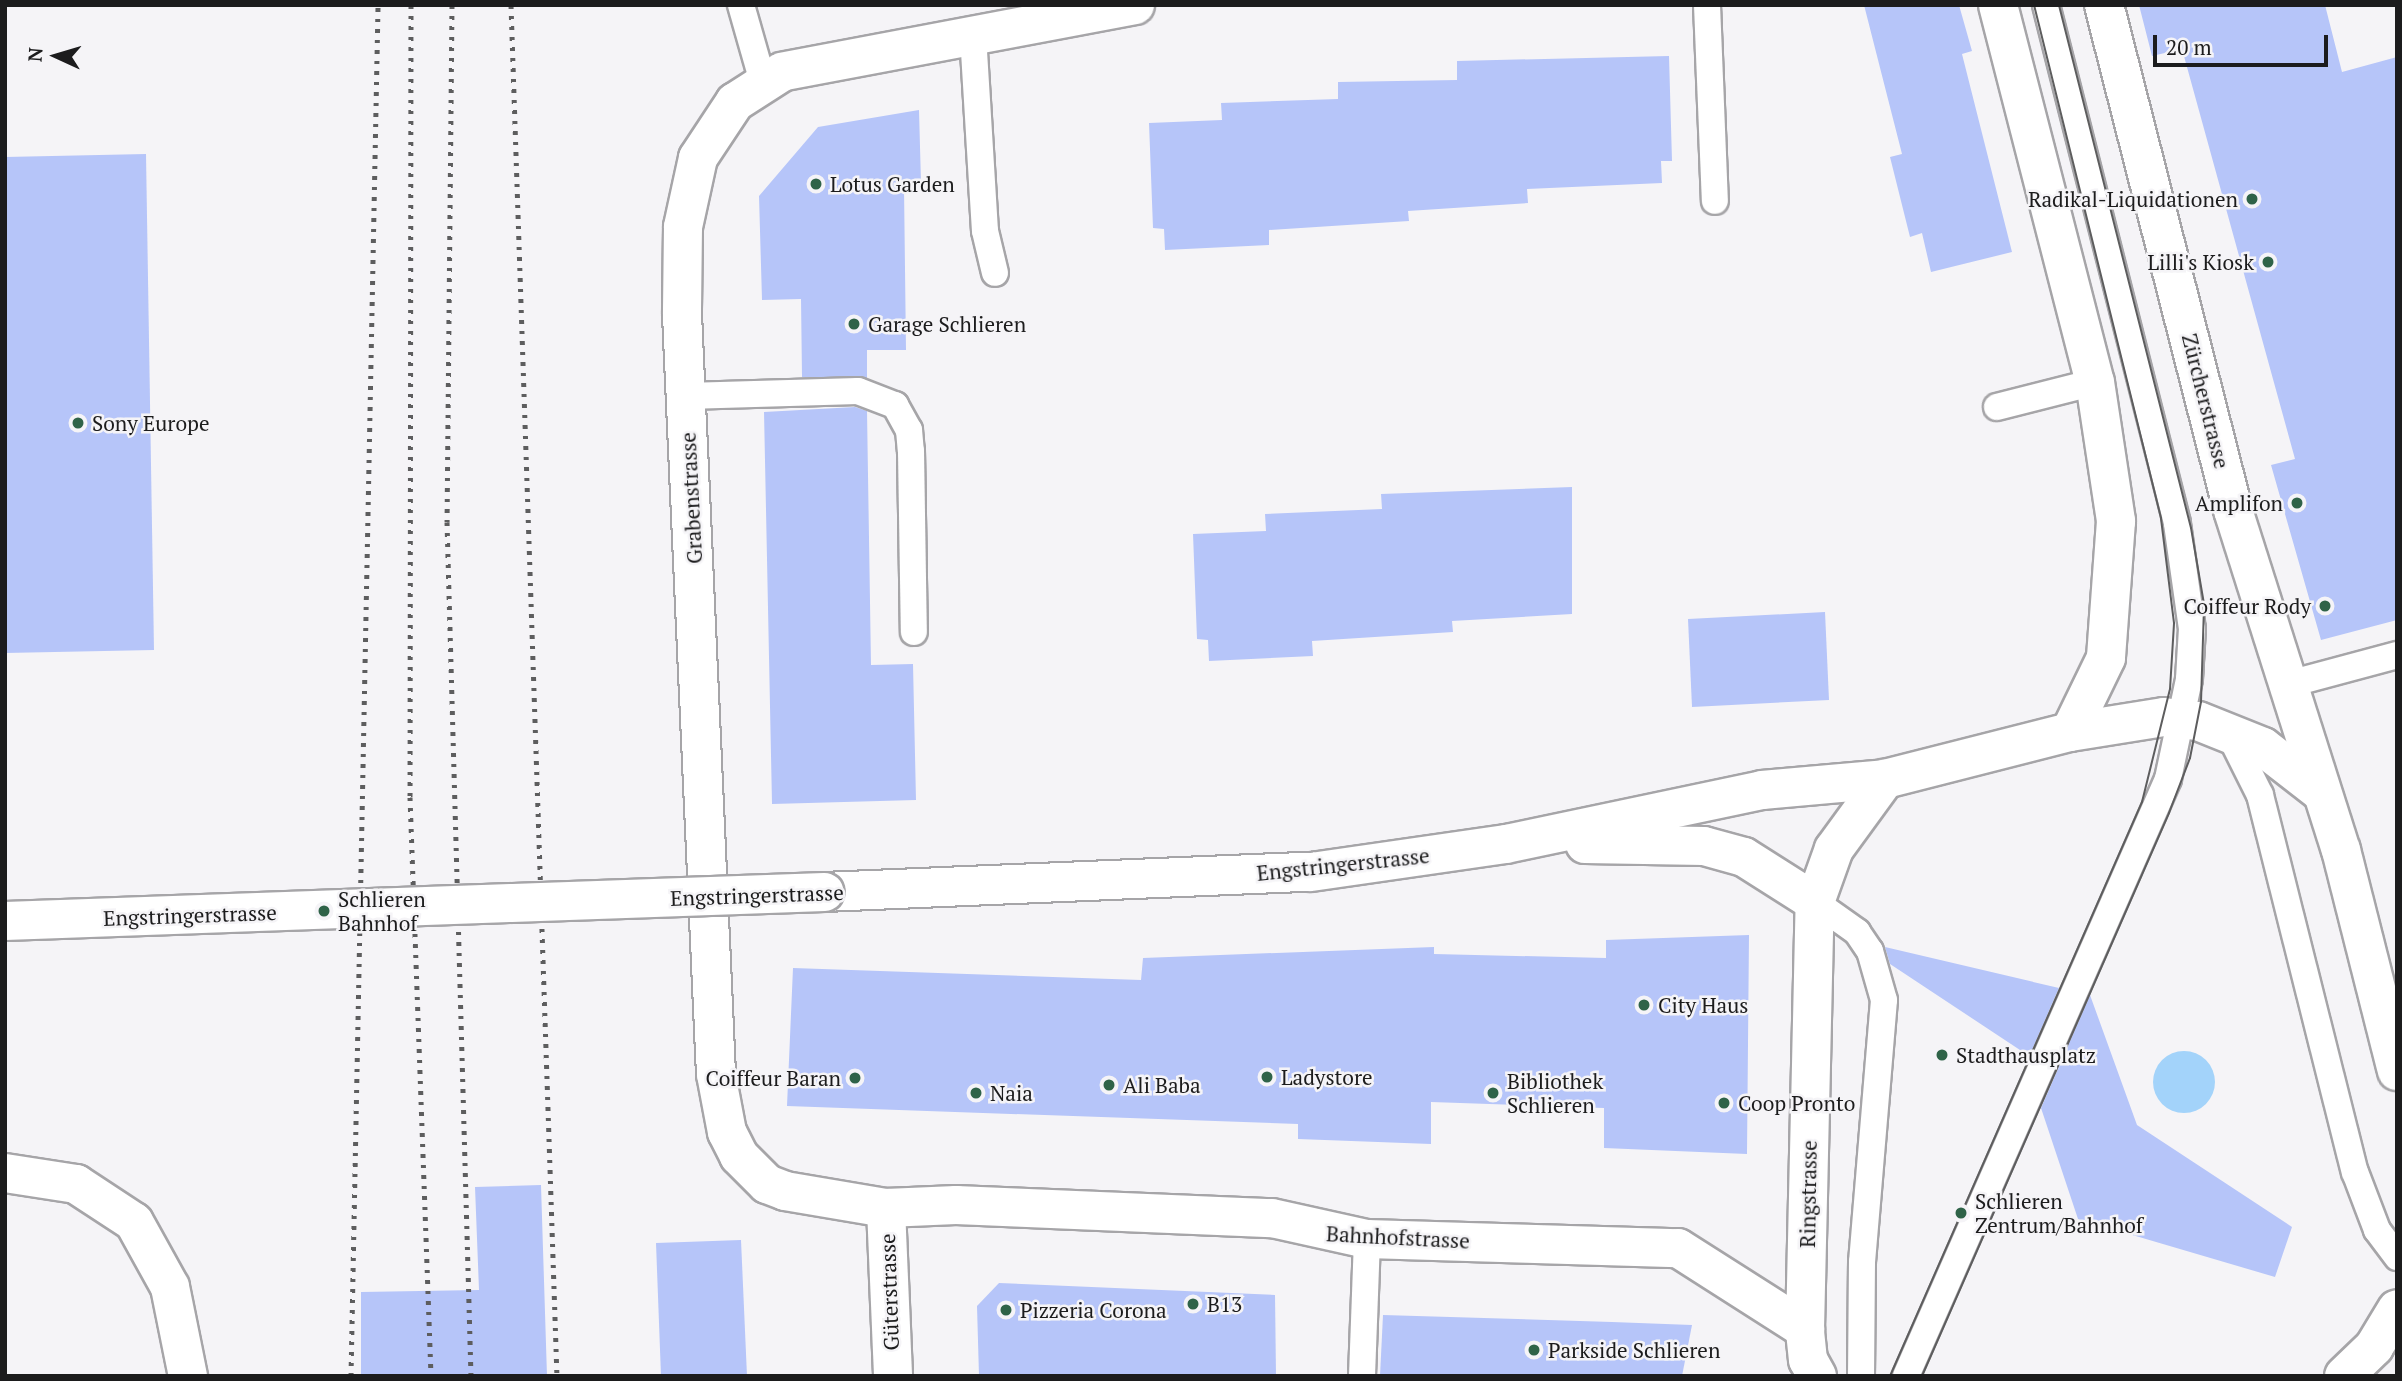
<!DOCTYPE html>
<html>
<head>
<meta charset="utf-8">
<style>
	body { margin:0 }
	#map { position:relative; width:2402px; height:1381px; overflow:hidden; background:#f5f4f7; font-family:"PT Serif",serif }
	div>[style] { position:absolute }
	.water>* { inset:0; background:#a3d3fa }
	.round { border-radius:50% }
	.building>* { inset:0; background:#b6c5f9 }
	.roads { filter:drop-shadow(2px 0 #a6a5a8) drop-shadow(-2px 0 #a6a5a8) drop-shadow(0 2px #a6a5a8) drop-shadow(0 -2px #a6a5a8) }
	.lane>* { height:26px; margin:-13px; padding:0 13px; transform-origin:13px; border-radius:13px; background:#fff }
	.street>* { height:38px; margin:-19px; padding:0 19px; transform-origin:19px; border-radius:19px; background:#fff }
	.secondary>* { height:38px; margin:-19px; padding:0 19px; transform-origin:19px; border-radius:19px; background:#fff }
	.tram>* { height:2px; margin:-1px; padding:0 1px; transform-origin:1px; border-radius:1px; background:#5d5d5e }
	.rail>* { height:5px; margin-top:-2.5px; transform-origin:0; background:repeating-linear-gradient(90deg,#5d5d5e 0 3.5px,transparent 0 10.5px) }
	.bridges { filter:drop-shadow(2px 0 #a6a5a8) drop-shadow(-2px 0 #a6a5a8) drop-shadow(0 2px #a6a5a8) drop-shadow(0 -2px #a6a5a8) }
	.secondary-bridge>* { height:38px; margin:-19px; padding:0 19px; transform-origin:19px; border-radius:19px; background:#fff }
	.dots>* { width:19px; height:19px; translate:-50% -50%; box-sizing:border-box; border:4px solid #f5f4f7; border-radius:50% }
	span { translate:-50% -50%; white-space:nowrap; text-align:center; line-height:1.15; -webkit-text-stroke:5px #f5f4f7; paint-order:stroke }
	.poi-label { font-size:21px; color:#1c1c1d }
	.left { translate:0 -50%; text-align:left }
	.right { translate:-100% -50%; text-align:right }
	.street-label { font-size:21px; color:#1c1c1d }
	.frame { position:absolute; inset:0; border:7px solid #1c1c1d; pointer-events:none }
	.north { position:absolute; left:21px; top:21px; width:70px; height:70px; -webkit-text-stroke:5px #f5f4f7; paint-order:stroke; rotate:274deg; font-size:19px; font-weight:700; line-height:28px; text-align:center; color:#1c1c1d }
	.north::after { content:''; display:block; margin:auto; width:24px; height:32px; background:#1c1c1d; clip-path:polygon(50% 0,100% 100%,50% 72%,0 100%) }
	.scale { position:absolute; left:2153px; top:35px; width:175px; height:32px; box-sizing:border-box; border:4px solid #1c1c1d; border-top:0; padding-left:9px; font-size:21px; line-height:24px; white-space:nowrap; color:#1c1c1d; -webkit-text-stroke:5px #f5f4f7; paint-order:stroke }
</style>
</head>
<body>
<div id="map">
	<div class="water">
		<i class="round" style="left:2153px;top:1051px;width:62px;height:62px"></i>
	</div>
	<div class="building">
		<i style="clip-path:polygon(1864px 5px,1959px 5px,1972px 51px,1962px 54px,2012px 252px,1931px 272px,1922px 233px,1910px 237px,1890px 157px,1902px 154px)"></i>
		<i style="clip-path:polygon(2139px 5px,2325px 5px,2342px 72px,2397px 57px,2397px 620px,2321px 640px,2271px 465px,2295px 459px,2182px 49px,2152px 56px)"></i>
		<i style="clip-path:polygon(1669px 56px,1672px 161px,1661px 161px,1662px 183px,1527px 189px,1528px 203px,1408px 211px,1409px 221px,1269px 230px,1269px 245px,1165px 250px,1164px 229px,1153px 228px,1149px 123px,1222px 120px,1221px 103px,1338px 99px,1338px 82px,1457px 80px,1457px 61px)"></i>
		<i style="clip-path:polygon(919px 110px,921px 183px,904px 187px,906px 350px,867px 350px,867px 378px,802px 377px,801px 299px,762px 300px,759px 196px,818px 127px)"></i>
		<i style="clip-path:polygon(146px 154px,154px 650px,5px 653px,5px 157px)"></i>
		<i style="clip-path:polygon(855px 407px,867px 411px,871px 665px,913px 664px,916px 800px,772px 804px,764px 412px)"></i>
		<i style="clip-path:polygon(1572px 487px,1572px 614px,1452px 621px,1453px 632px,1312px 641px,1313px 656px,1209px 661px,1208px 640px,1197px 639px,1193px 534px,1266px 531px,1265px 514px,1382px 509px,1381px 494px)"></i>
		<i style="clip-path:polygon(1825px 612px,1829px 700px,1692px 707px,1688px 619px)"></i>
		<i style="clip-path:polygon(1749px 935px,1747px 1154px,1604px 1148px,1604px 1108px,1431px 1102px,1431px 1144px,1298px 1139px,1298px 1124px,787px 1106px,793px 968px,1141px 980px,1143px 958px,1434px 947px,1434px 954px,1606px 958px,1606px 940px)"></i>
		<i style="clip-path:polygon(1885px 947px,2059px 988px,2026px 1064px,2020px 1050px,1890px 964px)"></i>
		<i style="clip-path:polygon(2090px 995px,2137px 1125px,2292px 1227px,2275px 1277px,2078px 1219px,2041px 1108px)"></i>
		<i style="clip-path:polygon(541px 1185px,547px 1376px,361px 1376px,361px 1292px,479px 1290px,475px 1187px)"></i>
		<i style="clip-path:polygon(741px 1240px,747px 1376px,661px 1376px,656px 1243px)"></i>
		<i style="clip-path:polygon(999px 1283px,1275px 1295px,1276px 1376px,979px 1376px,977px 1306px)"></i>
		<i style="clip-path:polygon(1383px 1315px,1612px 1322px,1692px 1325px,1682px 1376px,1380px 1376px)"></i>
	</div>
	<div class="roads">
		<div class="lane">
			<i style="left:741px;top:5px;width:80px;rotate:74.1deg"></i>
			<i style="left:1707px;top:5px;width:196px;rotate:87.7deg"></i>
			<i style="left:973px;top:35px;width:196px;rotate:86.5deg"></i>
			<i style="left:985px;top:231px;width:43px;rotate:76.6deg"></i>
			<i style="left:686px;top:396px;width:172px;rotate:-1.7deg"></i>
			<i style="left:858px;top:391px;width:40px;rotate:21deg"></i>
			<i style="left:895px;top:405px;width:29px;rotate:61deg"></i>
			<i style="left:909px;top:430px;width:21px;rotate:85deg"></i>
			<i style="left:911px;top:451px;width:181px;rotate:89.1deg"></i>
			<i style="left:1997px;top:407px;width:101px;rotate:-14.3deg"></i>
			<i style="left:2289px;top:684px;width:112px;rotate:-15deg"></i>
			<i style="left:2229px;top:733px;width:69px;rotate:63.4deg"></i>
			<i style="left:2260px;top:795px;width:389px;rotate:75.9deg"></i>
			<i style="left:2355px;top:1172px;width:62px;rotate:69.2deg"></i>
			<i style="left:2377px;top:1230px;width:34px;rotate:53deg"></i>
			<i style="left:1815px;top:902px;width:52px;rotate:35.5deg"></i>
			<i style="left:1857px;top:932px;width:23px;rotate:56deg"></i>
			<i style="left:1870px;top:951px;width:51px;rotate:74.1deg"></i>
			<i style="left:1884px;top:1000px;width:263px;rotate:94.8deg"></i>
			<i style="left:1862px;top:1262px;width:114px;rotate:90.5deg"></i>
			<i style="left:1362px;top:1376px;width:137px;rotate:-87.9deg"></i>
			<i style="left:1906px;top:1376px;width:652px;rotate:-66.31deg"></i>
			<i style="left:2168px;top:779px;width:102px;rotate:-78.1deg"></i>
			<i style="left:2189px;top:679px;width:50px;rotate:-86.6deg"></i>
			<i style="left:2192px;top:629px;width:107px;rotate:-98.1deg"></i>
			<i style="left:2177px;top:523px;width:534px;rotate:-104.19deg"></i>
		</div>
		<div class="street">
			<i style="left:1135px;top:5px;width:359px;rotate:169.3deg"></i>
			<i style="left:782px;top:72px;width:56px;rotate:147.4deg"></i>
			<i style="left:735px;top:102px;width:67px;rotate:123.5deg"></i>
			<i style="left:698px;top:158px;width:71px;rotate:102.3deg"></i>
			<i style="left:683px;top:227px;width:87px;rotate:90.7deg"></i>
			<i style="left:682px;top:314px;width:761px;rotate:87.44deg"></i>
			<i style="left:716px;top:1074px;width:59px;rotate:79.3deg"></i>
			<i style="left:727px;top:1132px;width:27px;rotate:63deg"></i>
			<i style="left:739px;top:1156px;width:40px;rotate:45deg"></i>
			<i style="left:767px;top:1184px;width:19px;rotate:21deg"></i>
			<i style="left:785px;top:1191px;width:102px;rotate:9.6deg"></i>
			<i style="left:886px;top:1208px;width:70px;rotate:-2.5deg"></i>
			<i style="left:956px;top:1205px;width:316px;rotate:2.4deg"></i>
			<i style="left:1272px;top:1218px;width:97px;rotate:12.5deg"></i>
			<i style="left:1367px;top:1239px;width:311px;rotate:1.7deg"></i>
			<i style="left:1678px;top:1248px;width:151px;rotate:32.5deg"></i>
			<i style="left:5px;top:1173px;width:72px;rotate:8.8deg"></i>
			<i style="left:76px;top:1184px;width:69px;rotate:33.2deg"></i>
			<i style="left:134px;top:1222px;width:74px;rotate:61deg"></i>
			<i style="left:170px;top:1287px;width:91px;rotate:78.6deg"></i>
			<i style="left:886px;top:1208px;width:168px;rotate:87.6deg"></i>
		</div>
		<div class="secondary">
			<i style="left:1998px;top:5px;width:389px;rotate:75.6deg"></i>
			<i style="left:2095px;top:382px;width:141px;rotate:81.4deg"></i>
			<i style="left:2116px;top:521px;width:137px;rotate:94.2deg"></i>
			<i style="left:2106px;top:658px;width:82px;rotate:115.9deg"></i>
			<i style="left:2104px;top:5px;width:521px;rotate:75.67deg"></i>
			<i style="left:2233px;top:510px;width:357px;rotate:72.4deg"></i>
			<i style="left:2341px;top:850px;width:228px;rotate:75.8deg"></i>
			<i style="left:1585px;top:844px;width:119px;rotate:1deg"></i>
			<i style="left:1704px;top:846px;width:41px;rotate:15.4deg"></i>
			<i style="left:1744px;top:857px;width:84px;rotate:32.4deg"></i>
			<i style="left:824px;top:892px;width:487px;rotate:-2.4deg"></i>
			<i style="left:1311px;top:872px;width:197px;rotate:-8.2deg"></i>
			<i style="left:1506px;top:844px;width:262px;rotate:-11.9deg"></i>
			<i style="left:1762px;top:790px;width:123px;rotate:-5.1deg"></i>
			<i style="left:1885px;top:779px;width:191px;rotate:-14.3deg"></i>
			<i style="left:2070px;top:732px;width:95px;rotate:-9.1deg"></i>
			<i style="left:2164px;top:717px;width:34px;rotate:7deg"></i>
			<i style="left:2198px;top:721px;width:70px;rotate:21.8deg"></i>
			<i style="left:2263px;top:747px;width:75px;rotate:37.9deg"></i>
			<i style="left:1817px;top:1376px;width:18px;rotate:-119deg"></i>
			<i style="left:1808px;top:1360px;width:31px;rotate:-96deg"></i>
			<i style="left:1805px;top:1329px;width:427px;rotate:-88.7deg"></i>
			<i style="left:1815px;top:902px;width:56px;rotate:-70.3deg"></i>
			<i style="left:1834px;top:849px;width:87px;rotate:-53.9deg"></i>
			<i style="left:2344px;top:1376px;width:42px;rotate:-44deg"></i>
			<i style="left:2374px;top:1347px;width:44px;rotate:-58.8deg"></i>
		</div>
	</div>
	<div class="tram">
		<i style="left:1890px;top:1376px;width:627px;rotate:-66.3deg"></i>
		<i style="left:2142px;top:802px;width:116px;rotate:-76.1deg"></i>
		<i style="left:2170px;top:689px;width:66px;rotate:-86.5deg"></i>
		<i style="left:2174px;top:623px;width:106px;rotate:-97.1deg"></i>
		<i style="left:2161px;top:518px;width:528px;rotate:-103.9deg"></i>
		<i style="left:1922px;top:1376px;width:615px;rotate:-66.31deg"></i>
		<i style="left:2169px;top:813px;width:59px;rotate:-69.1deg"></i>
		<i style="left:2190px;top:758px;width:57px;rotate:-78.9deg"></i>
		<i style="left:2201px;top:702px;width:98px;rotate:-88.2deg"></i>
		<i style="left:2204px;top:604px;width:77px;rotate:-99.7deg"></i>
		<i style="left:2191px;top:528px;width:539px;rotate:-104.17deg"></i>
	</div>
	<div class="rail">
		<i style="left:411px;top:5px;width:792px;rotate:90.07deg"></i>
		<i style="left:410px;top:797px;width:579px;rotate:87.92deg"></i>
		<i style="left:452px;top:5px;width:517px;rotate:90.55deg"></i>
		<i style="left:447px;top:522px;width:854px;rotate:88.39deg"></i>
		<i style="left:511px;top:5px;width:1372px;rotate:88.08deg"></i>
		<i style="left:351px;top:1376px;width:1371px;rotate:-88.87deg"></i>
	</div>
	<div class="bridges">
		<div class="secondary-bridge">
			<i style="left:5px;top:921px;width:820px;rotate:-2.03deg"></i>
		</div>
	</div>
	<div class="dots">
		<i style="left:816px;top:184px;background:#2f6348"></i>
		<i style="left:2252px;top:199px;background:#2f6348"></i>
		<i style="left:2268px;top:262px;background:#2f6348"></i>
		<i style="left:854px;top:324px;background:#2f6348"></i>
		<i style="left:78px;top:423px;background:#2f6348"></i>
		<i style="left:2297px;top:503px;background:#2f6348"></i>
		<i style="left:2325px;top:606px;background:#2f6348"></i>
		<i style="left:324px;top:911px;background:#2f6348"></i>
		<i style="left:1644px;top:1005px;background:#2f6348"></i>
		<i style="left:1942px;top:1055px;background:#2f6348"></i>
		<i style="left:1267px;top:1077px;background:#2f6348"></i>
		<i style="left:855px;top:1078px;background:#2f6348"></i>
		<i style="left:1109px;top:1085px;background:#2f6348"></i>
		<i style="left:976px;top:1093px;background:#2f6348"></i>
		<i style="left:1493px;top:1093px;background:#2f6348"></i>
		<i style="left:1724px;top:1103px;background:#2f6348"></i>
		<i style="left:1961px;top:1213px;background:#2f6348"></i>
		<i style="left:1193px;top:1304px;background:#2f6348"></i>
		<i style="left:1006px;top:1310px;background:#2f6348"></i>
		<i style="left:1534px;top:1350px;background:#2f6348"></i>
	</div>
	<div class="poi-label">
		<span class="left" style="left:830px;top:184px">Lotus Garden</span>
		<span class="right" style="left:2238px;top:199px">Radikal-Liquidationen</span>
		<span class="right" style="left:2254px;top:262px">Lilli's Kiosk</span>
		<span class="left" style="left:868px;top:324px">Garage Schlieren</span>
		<span class="left" style="left:92px;top:423px">Sony Europe</span>
		<span class="right" style="left:2283px;top:503px">Amplifon</span>
		<span class="right" style="left:2311px;top:606px">Coiffeur Rody</span>
		<span class="left" style="left:338px;top:911px">Schlieren<br>Bahnhof</span>
		<span class="left" style="left:1658px;top:1005px">City Haus</span>
		<span class="left" style="left:1956px;top:1055px">Stadthausplatz</span>
		<span class="left" style="left:1281px;top:1077px">Ladystore</span>
		<span class="right" style="left:841px;top:1078px">Coiffeur Baran</span>
		<span class="left" style="left:1507px;top:1093px">Bibliothek<br>Schlieren</span>
		<span class="left" style="left:1123px;top:1085px">Ali Baba</span>
		<span class="left" style="left:990px;top:1093px">Naia</span>
		<span class="left" style="left:1738px;top:1103px">Coop Pronto</span>
		<span class="left" style="left:1975px;top:1213px">Schlieren<br>Zentrum/Bahnhof</span>
		<span class="left" style="left:1207px;top:1304px">B13</span>
		<span class="left" style="left:1020px;top:1310px">Pizzeria Corona</span>
		<span class="left" style="left:1548px;top:1350px">Parkside Schlieren</span>
	</div>
	<div class="street-label">
		<span style="left:2206px;top:401px;rotate:76deg">Zürcherstrasse</span>
		<span style="left:691px;top:498px;rotate:-93deg">Grabenstrasse</span>
		<span style="left:1343px;top:864px;rotate:-6deg">Engstringerstrasse</span>
		<span style="left:757px;top:895px;rotate:-2deg">Engstringerstrasse</span>
		<span style="left:190px;top:915px;rotate:-2deg">Engstringerstrasse</span>
		<span style="left:1808px;top:1194px;rotate:-89deg">Ringstrasse</span>
		<span style="left:1398px;top:1237px;rotate:3deg">Bahnhofstrasse</span>
		<span style="left:889px;top:1292px;rotate:-92deg">Güterstrasse</span>
	</div>
	<div class="frame"></div>
	<div class="north">N</div>
	<div class="scale">20 m</div>
</div>
</body>
</html>
